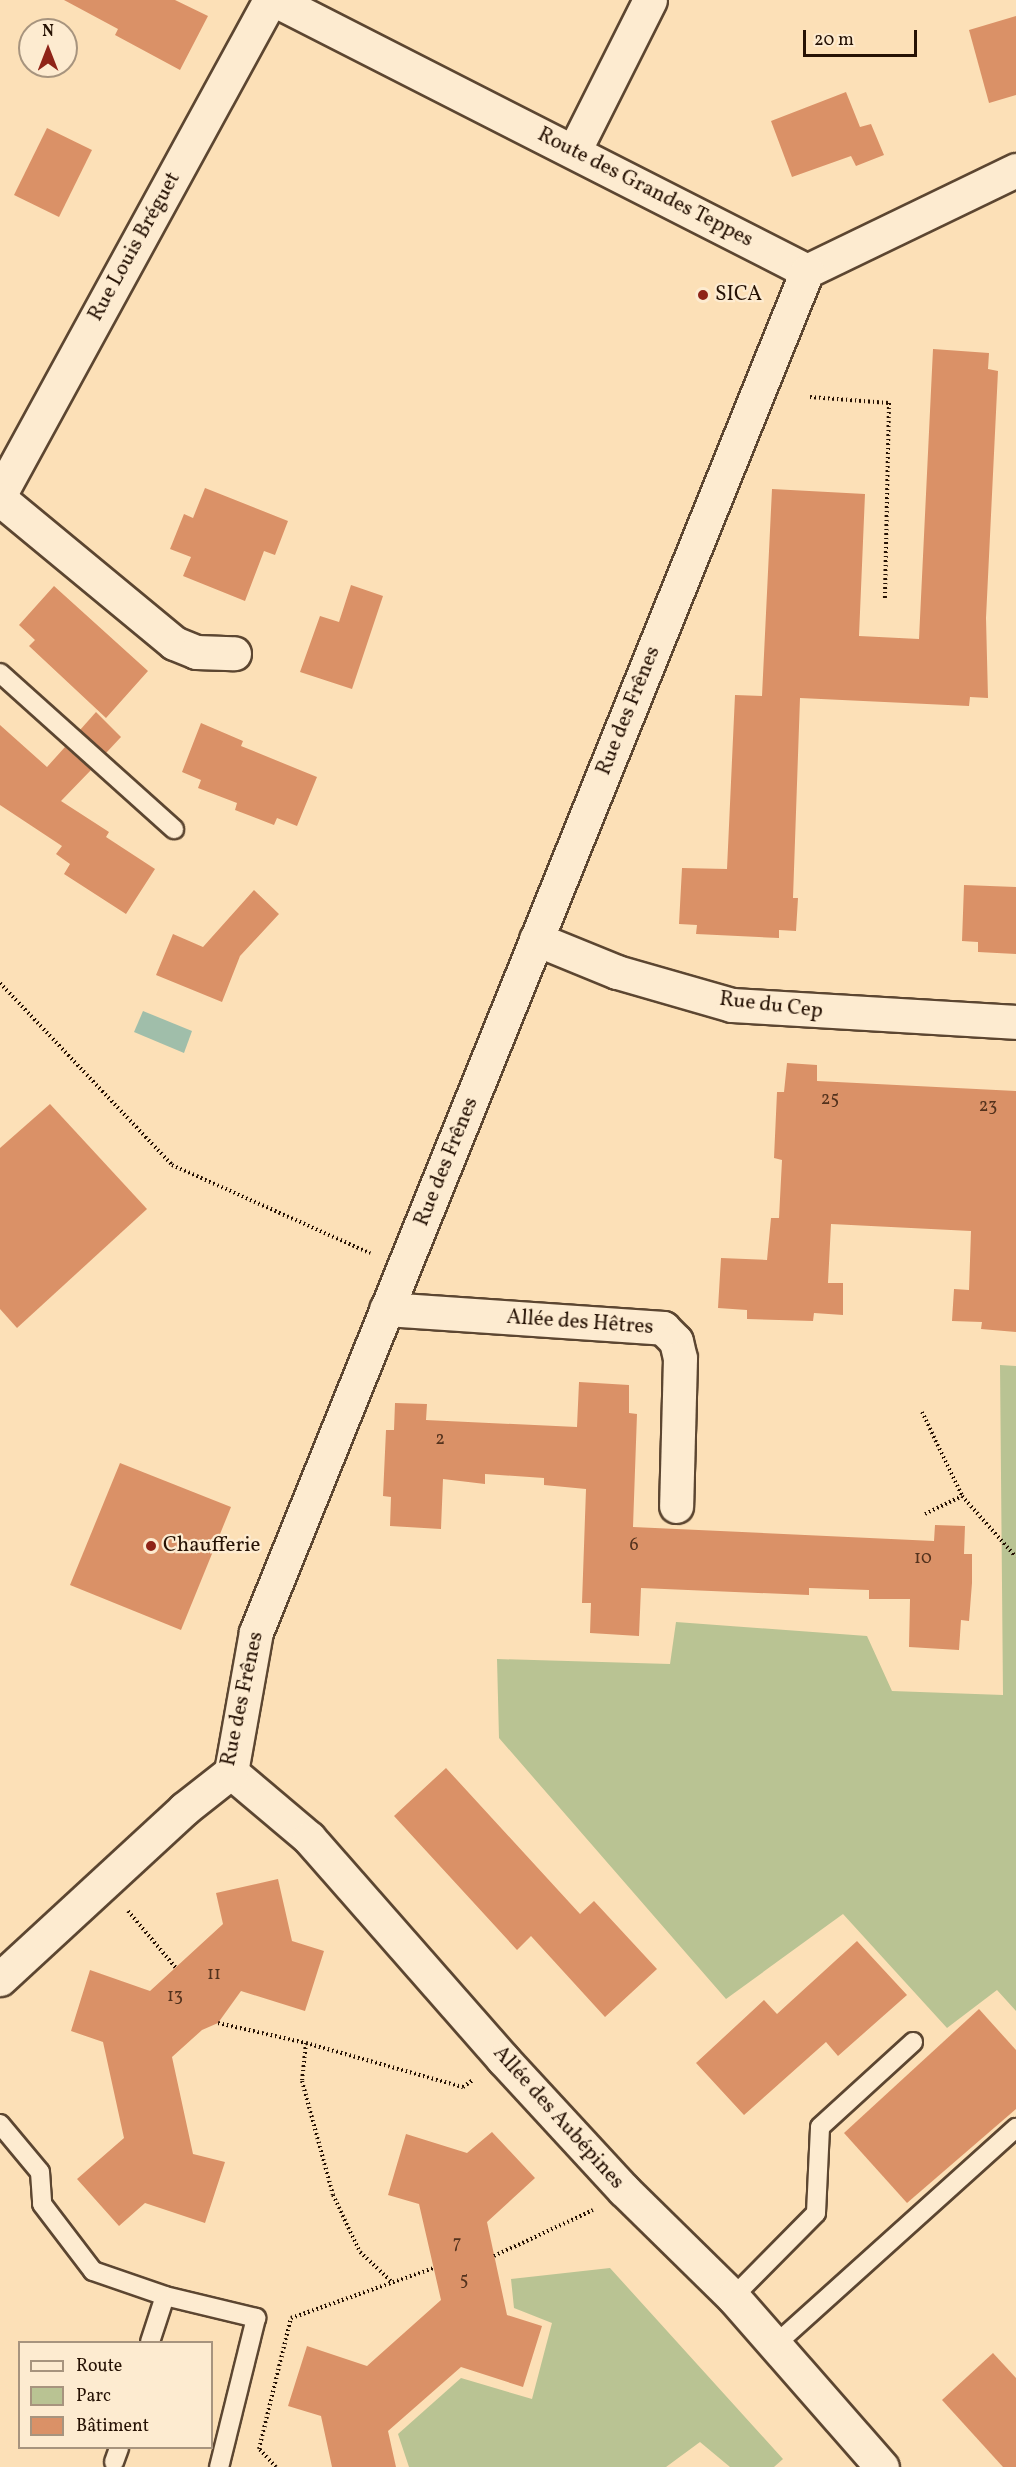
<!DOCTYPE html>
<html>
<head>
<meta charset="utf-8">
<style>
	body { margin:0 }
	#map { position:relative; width:1016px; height:2467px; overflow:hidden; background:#fce0b7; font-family:Vollkorn,serif }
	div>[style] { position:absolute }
	.green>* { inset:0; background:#b9c393 }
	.water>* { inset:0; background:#a0beaa }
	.building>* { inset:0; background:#da9167 }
	.path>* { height:4px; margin-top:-2px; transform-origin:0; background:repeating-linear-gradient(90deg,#261204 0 1.5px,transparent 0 4.5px) }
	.roads { filter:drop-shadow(2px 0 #5c4631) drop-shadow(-2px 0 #5c4631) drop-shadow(0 2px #5c4631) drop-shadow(0 -2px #5c4631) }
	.service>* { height:18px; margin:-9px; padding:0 9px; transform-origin:9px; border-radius:9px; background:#fdebd0 }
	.minor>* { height:33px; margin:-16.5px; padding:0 16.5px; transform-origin:16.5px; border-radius:16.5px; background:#fdebd0 }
	.dots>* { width:16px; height:16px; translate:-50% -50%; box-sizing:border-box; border:3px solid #fdebd0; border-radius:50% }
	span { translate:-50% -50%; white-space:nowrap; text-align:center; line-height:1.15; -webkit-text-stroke:4.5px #fdebd0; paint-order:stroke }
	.number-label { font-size:18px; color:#53321d }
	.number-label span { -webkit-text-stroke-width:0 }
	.street-label { font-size:21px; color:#261204 }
	.poi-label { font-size:21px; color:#261204 }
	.left { translate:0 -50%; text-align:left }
	.legend { position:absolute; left:18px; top:2341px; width:195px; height:108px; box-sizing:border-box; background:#fdebd0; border:2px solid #a7947e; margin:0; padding:8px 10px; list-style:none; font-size:18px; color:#261204 }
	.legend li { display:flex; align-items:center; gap:12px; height:30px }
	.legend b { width:30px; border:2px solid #a7947e }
	.north { position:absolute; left:18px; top:18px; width:60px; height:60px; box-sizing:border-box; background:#fdebd0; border:2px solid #a7947e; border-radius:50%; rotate:0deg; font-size:16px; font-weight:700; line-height:24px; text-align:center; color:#261204 }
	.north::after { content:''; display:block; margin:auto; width:21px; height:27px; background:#8f2418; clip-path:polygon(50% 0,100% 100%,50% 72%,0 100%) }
	.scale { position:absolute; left:803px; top:30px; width:114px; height:27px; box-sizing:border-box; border:3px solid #261204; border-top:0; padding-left:8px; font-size:18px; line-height:21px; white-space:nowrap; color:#261204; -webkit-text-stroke:4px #fdebd0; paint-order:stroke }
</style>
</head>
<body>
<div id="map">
	<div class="green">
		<i style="clip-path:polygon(1000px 1365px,1016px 1366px,1016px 2011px,997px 1990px,947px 2028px,843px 1914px,726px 1999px,499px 1738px,497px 1659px,670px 1664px,676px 1622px,867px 1636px,892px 1691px,1003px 1695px)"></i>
		<i style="clip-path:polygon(610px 2268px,783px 2459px,774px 2467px,730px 2467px,700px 2442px,666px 2467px,409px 2467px,398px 2434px,461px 2378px,532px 2399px,552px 2323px,514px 2308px,511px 2279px)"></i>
	</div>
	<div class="water">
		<i style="clip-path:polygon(143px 1011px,192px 1031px,184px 1053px,134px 1032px)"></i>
	</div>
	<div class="building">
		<i style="clip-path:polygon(64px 0,175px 0,208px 16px,180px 70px,115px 35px,118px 29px)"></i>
		<i style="clip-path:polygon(1016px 16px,1016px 95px,989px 103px,969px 30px)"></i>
		<i style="clip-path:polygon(846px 92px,860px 127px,871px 124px,884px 155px,856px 166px,851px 156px,792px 177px,771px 121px)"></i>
		<i style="clip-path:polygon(47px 128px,92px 150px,59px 217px,14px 195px)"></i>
		<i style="clip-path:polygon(933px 349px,989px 353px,988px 369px,998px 371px,986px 618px,988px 698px,970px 697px,969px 706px,800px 698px,793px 898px,798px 898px,796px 931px,779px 930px,779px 938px,696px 934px,697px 925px,679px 924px,682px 868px,727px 869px,735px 695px,762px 696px,772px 489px,865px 494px,859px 636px,919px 639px)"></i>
		<i style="clip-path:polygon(205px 488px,288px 521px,275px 555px,264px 551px,245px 601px,183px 576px,191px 557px,170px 549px,184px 514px,193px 518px)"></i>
		<i style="clip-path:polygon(351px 585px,383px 596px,352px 689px,300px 672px,320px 616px,339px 622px)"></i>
		<i style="clip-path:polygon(54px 586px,148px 671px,106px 718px,29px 646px,35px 640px,19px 625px)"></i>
		<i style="clip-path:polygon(96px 712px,121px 737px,106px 753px,80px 730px)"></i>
		<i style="clip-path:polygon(201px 723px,243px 741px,241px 746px,317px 777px,297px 826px,277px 818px,274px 825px,235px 810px,237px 803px,198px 788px,201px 780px,182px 772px)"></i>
		<i style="clip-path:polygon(0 725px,47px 767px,65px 747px,91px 770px,61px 801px,109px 832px,106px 837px,155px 869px,126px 914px,64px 874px,70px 864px,56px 854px,62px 846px,0 805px)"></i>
		<i style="clip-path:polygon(964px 885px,1016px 887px,1016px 954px,978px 952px,978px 942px,962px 941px)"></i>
		<i style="clip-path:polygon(254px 890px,279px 914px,240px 956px,222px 1002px,156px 975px,173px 934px,203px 947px)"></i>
		<i style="clip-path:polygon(787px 1063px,817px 1065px,817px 1081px,1016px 1091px,1016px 1332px,981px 1329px,982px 1322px,952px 1321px,954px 1289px,969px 1290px,971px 1231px,831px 1224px,828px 1283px,843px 1283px,843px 1315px,814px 1313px,813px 1321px,747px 1319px,747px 1310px,718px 1308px,721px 1258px,767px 1260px,771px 1218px,779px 1218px,782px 1160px,774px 1158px,777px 1092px,784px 1092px)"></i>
		<i style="clip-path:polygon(50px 1104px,147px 1209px,17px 1328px,0 1309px,0 1148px)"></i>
		<i style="clip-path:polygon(579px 1382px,629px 1385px,629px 1413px,637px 1414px,633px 1527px,934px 1541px,935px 1525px,965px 1526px,964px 1554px,972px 1554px,972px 1583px,969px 1621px,961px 1620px,959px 1650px,909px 1647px,910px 1599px,869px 1599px,869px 1590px,809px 1588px,809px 1595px,641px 1588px,639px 1636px,590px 1633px,591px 1603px,582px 1603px,586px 1489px,544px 1485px,544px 1478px,485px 1474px,485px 1484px,443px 1479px,441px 1529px,390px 1526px,391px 1497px,383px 1496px,386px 1430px,394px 1430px,395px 1403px,427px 1404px,426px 1420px,577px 1427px)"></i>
		<i style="clip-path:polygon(120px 1463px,231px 1507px,181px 1630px,70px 1585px)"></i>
		<i style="clip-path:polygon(446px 1768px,580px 1914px,594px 1901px,657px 1969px,605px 2017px,531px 1936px,517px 1950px,394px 1816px)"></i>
		<i style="clip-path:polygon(278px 1879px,292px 1941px,324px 1951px,305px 2011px,241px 1991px,218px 2023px,202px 2030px,172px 2057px,193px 2154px,225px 2162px,205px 2223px,145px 2203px,119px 2226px,77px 2179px,124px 2138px,103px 2042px,71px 2031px,90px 1970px,150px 1991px,223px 1924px,216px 1893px)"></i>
		<i style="clip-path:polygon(857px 1941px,907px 1995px,838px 2056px,826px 2042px,744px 2115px,696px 2063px,764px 2000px,777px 2014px)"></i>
		<i style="clip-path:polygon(979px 2009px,1016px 2050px,1016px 2109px,907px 2203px,844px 2133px)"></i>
		<i style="clip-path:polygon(492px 2132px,535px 2178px,487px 2222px,507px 2315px,542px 2326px,523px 2387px,461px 2367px,388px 2431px,396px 2467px,332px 2467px,321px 2416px,288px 2406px,307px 2346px,367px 2366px,441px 2300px,419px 2204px,388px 2195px,406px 2134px,467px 2153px)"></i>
		<i style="clip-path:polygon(993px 2353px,1016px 2378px,1016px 2467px,1003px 2467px,942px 2400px)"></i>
	</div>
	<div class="path">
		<i style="left:810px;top:397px;width:79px;rotate:4.3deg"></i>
		<i style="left:889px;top:403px;width:195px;rotate:91.2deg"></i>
		<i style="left:0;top:983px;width:250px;rotate:46.6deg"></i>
		<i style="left:172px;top:1165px;width:217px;rotate:24deg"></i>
		<i style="left:922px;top:1412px;width:93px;rotate:64.5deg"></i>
		<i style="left:962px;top:1496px;width:81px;rotate:48.5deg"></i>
		<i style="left:925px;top:1514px;width:41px;rotate:-25.9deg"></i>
		<i style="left:128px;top:1911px;width:75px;rotate:49.9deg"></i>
		<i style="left:218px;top:2023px;width:90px;rotate:12.8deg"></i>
		<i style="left:306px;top:2043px;width:163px;rotate:15.7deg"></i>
		<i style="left:463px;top:2087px;width:12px;rotate:-35deg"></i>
		<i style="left:306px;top:2043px;width:38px;rotate:96deg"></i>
		<i style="left:302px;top:2081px;width:118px;rotate:74.8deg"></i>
		<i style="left:333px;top:2195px;width:63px;rotate:64.7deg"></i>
		<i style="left:360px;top:2252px;width:44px;rotate:43.2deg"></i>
		<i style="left:494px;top:2256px;width:109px;rotate:-24.9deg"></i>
		<i style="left:276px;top:2467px;width:25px;rotate:-133deg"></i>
		<i style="left:259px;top:2449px;width:135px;rotate:-76.3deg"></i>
		<i style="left:291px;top:2318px;width:151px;rotate:-19.3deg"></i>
	</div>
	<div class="roads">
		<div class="service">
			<i style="left:0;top:673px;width:234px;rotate:41.9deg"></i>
			<i style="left:0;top:2124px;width:62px;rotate:50.2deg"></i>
			<i style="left:40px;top:2172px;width:32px;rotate:86deg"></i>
			<i style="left:42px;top:2204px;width:84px;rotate:52.7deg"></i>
			<i style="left:93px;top:2271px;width:76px;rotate:19.1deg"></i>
			<i style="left:733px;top:2297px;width:118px;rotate:-45.3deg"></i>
			<i style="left:816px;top:2213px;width:86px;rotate:-87.3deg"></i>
			<i style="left:820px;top:2127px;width:126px;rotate:-42.4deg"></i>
			<i style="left:150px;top:2342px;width:48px;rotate:-71.9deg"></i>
			<i style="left:165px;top:2296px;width:94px;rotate:13.6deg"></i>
			<i style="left:256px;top:2318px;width:154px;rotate:103.9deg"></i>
			<i style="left:776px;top:2344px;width:323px;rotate:-42deg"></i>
			<i style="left:114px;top:2462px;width:15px;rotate:-70deg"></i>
		</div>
		<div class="minor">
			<i style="left:275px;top:0;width:597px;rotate:26.99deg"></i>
			<i style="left:807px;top:271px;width:232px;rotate:-25.8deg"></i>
			<i style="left:574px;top:151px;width:169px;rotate:-63.3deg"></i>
			<i style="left:0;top:494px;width:563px;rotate:-61.34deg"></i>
			<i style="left:0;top:499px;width:226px;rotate:39.6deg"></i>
			<i style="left:174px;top:643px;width:24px;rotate:22deg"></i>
			<i style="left:196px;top:652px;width:38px;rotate:2deg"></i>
			<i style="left:536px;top:939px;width:87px;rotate:22.2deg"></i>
			<i style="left:617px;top:972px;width:120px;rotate:16deg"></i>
			<i style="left:732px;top:1005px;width:285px;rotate:3.4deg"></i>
			<i style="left:386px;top:1309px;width:278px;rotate:3.9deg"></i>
			<i style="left:663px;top:1328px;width:18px;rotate:45deg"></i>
			<i style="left:676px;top:1341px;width:17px;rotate:77deg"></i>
			<i style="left:680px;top:1358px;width:148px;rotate:91.5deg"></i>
			<i style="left:231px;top:1772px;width:102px;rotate:40.2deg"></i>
			<i style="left:309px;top:1838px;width:294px;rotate:48.7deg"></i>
			<i style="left:503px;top:2059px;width:178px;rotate:47.3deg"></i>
			<i style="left:624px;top:2190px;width:153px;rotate:44.5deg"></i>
			<i style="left:733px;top:2297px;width:226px;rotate:48.8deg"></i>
			<i style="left:0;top:1979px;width:251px;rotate:-42.7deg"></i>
			<i style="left:184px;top:1809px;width:60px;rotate:-38.2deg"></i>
			<i style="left:231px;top:1772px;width:142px;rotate:-79.9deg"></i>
			<i style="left:256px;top:1632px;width:1468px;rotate:-67.96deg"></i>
		</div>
	</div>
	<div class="dots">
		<i style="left:703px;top:295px;background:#8f2418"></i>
		<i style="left:151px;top:1546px;background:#8f2418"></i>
	</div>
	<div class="number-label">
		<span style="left:830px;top:1100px">25</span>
		<span style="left:988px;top:1107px">23</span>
		<span style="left:440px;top:1440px">2</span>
		<span style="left:634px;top:1546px">6</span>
		<span style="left:923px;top:1559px">10</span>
		<span style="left:214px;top:1975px">11</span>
		<span style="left:175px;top:1997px">13</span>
		<span style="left:457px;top:2244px">7</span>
		<span style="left:464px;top:2281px">5</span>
	</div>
	<div class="street-label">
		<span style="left:645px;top:188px;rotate:27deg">Route des Grandes Teppes</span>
		<span style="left:135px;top:247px;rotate:-61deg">Rue Louis Bréguet</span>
		<span style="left:629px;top:711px;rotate:-68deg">Rue des Frênes</span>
		<span style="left:771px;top:1006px;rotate:7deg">Rue du Cep</span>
		<span style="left:447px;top:1162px;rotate:-68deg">Rue des Frênes</span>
		<span style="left:580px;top:1323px;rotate:4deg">Allée des Hêtres</span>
		<span style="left:243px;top:1699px;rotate:-78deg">Rue des Frênes</span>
		<span style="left:558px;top:2118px;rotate:48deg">Allée des Aubépines</span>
	</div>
	<div class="poi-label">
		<span class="left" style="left:715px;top:295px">SICA</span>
		<span class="left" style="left:163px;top:1546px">Chaufferie</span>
	</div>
	<ul class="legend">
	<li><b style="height:8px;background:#fdebd0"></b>Route</li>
	<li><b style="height:16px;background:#b9c393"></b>Parc</li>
	<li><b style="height:16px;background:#da9167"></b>Bâtiment</li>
	</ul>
	<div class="north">N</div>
	<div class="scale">20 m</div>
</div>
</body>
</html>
